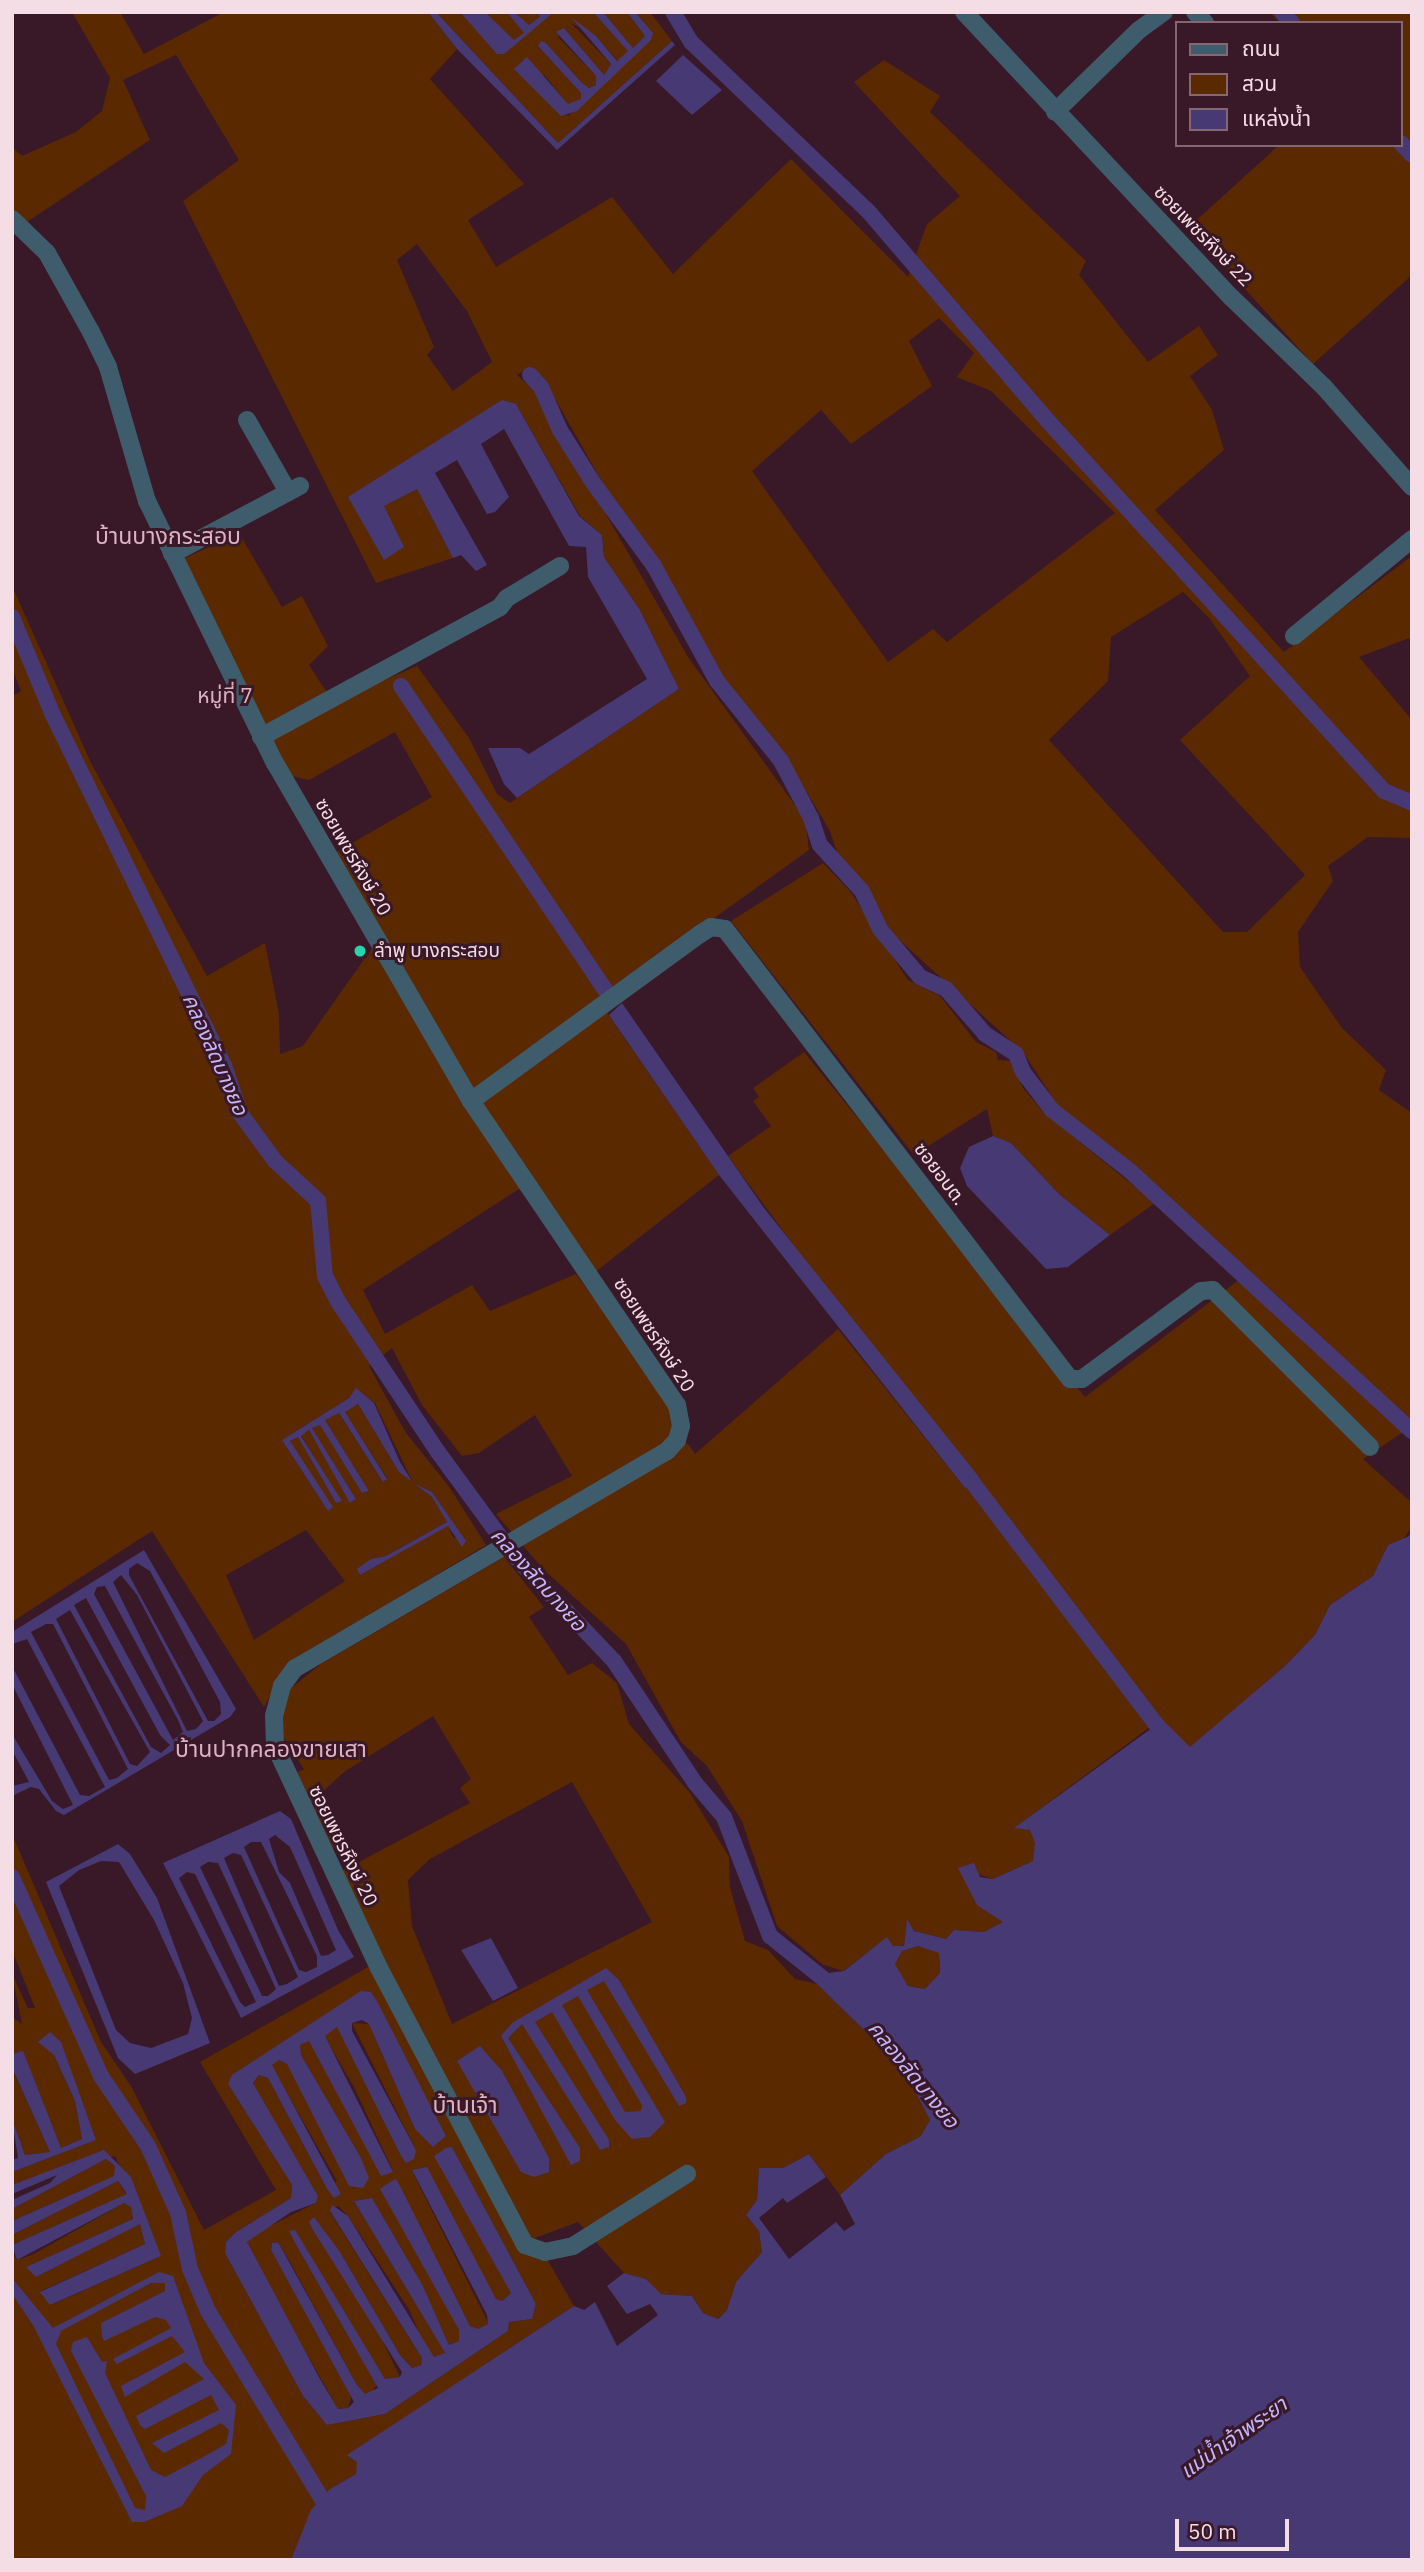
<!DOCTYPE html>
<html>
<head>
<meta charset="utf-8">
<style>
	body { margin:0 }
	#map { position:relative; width:1424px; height:2572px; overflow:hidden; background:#391827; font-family:"IBM Plex Sans","Noto Sans Thai",sans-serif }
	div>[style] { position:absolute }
	.green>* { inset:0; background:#5b2900 }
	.water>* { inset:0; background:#473973 }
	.canal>* { height:16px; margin:-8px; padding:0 8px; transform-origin:8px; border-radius:8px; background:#473973 }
	.street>* { height:18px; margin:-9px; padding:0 9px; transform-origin:9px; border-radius:9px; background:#3f5c6c }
	.dots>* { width:19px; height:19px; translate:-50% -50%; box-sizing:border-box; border:4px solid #391827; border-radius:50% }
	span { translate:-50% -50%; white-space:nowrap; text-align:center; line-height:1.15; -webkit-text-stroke:6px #391827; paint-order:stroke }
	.street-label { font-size:19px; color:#f5dde6 }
	.poi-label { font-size:19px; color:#f5dde6 }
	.left { translate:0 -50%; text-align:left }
	.neighbourhood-label { font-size:21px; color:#deb1c3 }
	.water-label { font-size:21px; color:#c3b6fd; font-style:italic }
	.quarter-label { font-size:23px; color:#deb1c3 }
	.frame { position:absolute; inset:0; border:14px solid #f5dde6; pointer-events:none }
	.legend { position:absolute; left:1175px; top:21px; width:228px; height:126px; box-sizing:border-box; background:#391827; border:2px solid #846773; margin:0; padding:9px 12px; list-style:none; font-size:21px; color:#f5dde6 }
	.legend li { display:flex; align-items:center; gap:14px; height:35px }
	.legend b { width:35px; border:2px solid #846773 }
	.scale { position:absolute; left:1175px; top:2519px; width:114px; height:32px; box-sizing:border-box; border:4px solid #f5dde6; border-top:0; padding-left:9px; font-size:21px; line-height:24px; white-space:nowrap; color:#f5dde6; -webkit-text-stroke:5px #391827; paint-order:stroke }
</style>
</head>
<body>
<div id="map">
	<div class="green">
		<i style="clip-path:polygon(evenodd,72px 12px,120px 12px,144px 54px,224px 12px,428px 12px,457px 49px,430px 79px,524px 184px,468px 220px,496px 267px,612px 197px,673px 274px,791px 159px,908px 277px,927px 224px,960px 196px,854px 82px,884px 60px,940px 96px,930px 112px,1086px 261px,1079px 275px,1148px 362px,1199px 326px,1218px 355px,1190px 376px,1212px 410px,1224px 450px,1155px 510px,1284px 652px,1412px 556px,1412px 637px,1359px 657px,1412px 720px,1412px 838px,1368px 837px,1328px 866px,1333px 881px,1298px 932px,1300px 967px,1342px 1028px,1386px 1070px,1379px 1090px,1412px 1113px,1412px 1422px,1279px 1297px,1058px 1106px,1023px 1052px,895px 936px,838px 855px,830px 831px,784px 754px,713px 664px,662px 569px,601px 480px,553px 395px,530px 367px,517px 375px,535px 391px,688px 657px,805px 819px,809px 850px,599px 1001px,719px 1175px,594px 1273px,519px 1189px,363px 1290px,385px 1334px,472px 1285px,490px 1311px,576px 1274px,675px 1408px,670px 1435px,689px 1445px,695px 1454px,838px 1329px,965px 1488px,978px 1477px,816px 1276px,728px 1156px,771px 1126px,753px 1101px,759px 1097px,753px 1088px,804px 1052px,1085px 1397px,1240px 1279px,1405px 1431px,1363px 1459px,1412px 1503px,1412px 1527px,1404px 1538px,1388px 1545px,1373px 1576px,1330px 1605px,1315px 1635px,1286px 1665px,1190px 1748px,1150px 1727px,1017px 1826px,1030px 1830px,1036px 1843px,1033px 1861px,993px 1879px,959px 1868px,1004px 1922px,984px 1932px,954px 1930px,946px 1939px,914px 1931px,907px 1919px,904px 1946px,893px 1947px,887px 1938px,843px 1971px,822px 1964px,777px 1926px,742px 1821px,707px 1766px,681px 1742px,626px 1644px,544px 1570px,496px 1514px,572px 1476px,535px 1415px,479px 1453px,462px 1456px,422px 1405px,392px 1348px,369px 1366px,406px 1433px,450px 1488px,486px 1545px,287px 1665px,264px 1707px,152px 1531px,12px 1622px,12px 696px,21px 691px,12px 668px,12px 586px,91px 763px,207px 976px,265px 943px,279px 1014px,280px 1054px,303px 1046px,372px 948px,333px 854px,432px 797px,395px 732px,309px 780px,291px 776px,183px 559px,239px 533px,282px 607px,302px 596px,328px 646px,309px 665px,333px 702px,417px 666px,469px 738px,497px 794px,510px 803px,679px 689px,640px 610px,604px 557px,602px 535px,580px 516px,516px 404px,383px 506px,417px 489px,453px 558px,376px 583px,183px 201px,239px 160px,176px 55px,123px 80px,150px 140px,12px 232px,12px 147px,22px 156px,76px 132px,102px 111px,110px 78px,72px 12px,417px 244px,467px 311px,492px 362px,453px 391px,427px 355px,434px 347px,397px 260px,417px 244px,72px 12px,939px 318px,974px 353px,957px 377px,991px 391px,1115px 513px,947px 642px,933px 629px,888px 662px,752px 471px,821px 410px,851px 444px,932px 386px,909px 341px,939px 318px,72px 12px,1183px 592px,1210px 619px,1250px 676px,1180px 740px,1305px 875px,1247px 932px,1223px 932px,1049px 740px,1108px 681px,1111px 637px,1183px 592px,72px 12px,356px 1389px,375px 1403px,413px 1483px,432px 1492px,466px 1542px,453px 1537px,448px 1525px,360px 1575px,371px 1559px,386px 1556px,447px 1522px,432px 1497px,399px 1472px,358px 1404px,344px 1411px,387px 1478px,383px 1482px,338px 1412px,325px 1420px,369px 1491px,362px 1493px,320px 1424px,312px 1428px,356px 1499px,351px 1503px,309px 1430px,301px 1435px,341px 1501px,336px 1503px,298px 1437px,290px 1441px,328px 1511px,282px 1440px,349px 1398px,356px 1389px,72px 12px,306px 1530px,345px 1581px,254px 1640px,226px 1575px,306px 1530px)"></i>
		<i style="clip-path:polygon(436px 12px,593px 12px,629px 51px,618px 61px,596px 36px,571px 23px,611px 64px,604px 75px,564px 28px,558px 37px,596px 76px,596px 85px,589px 88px,582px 83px,546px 43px,538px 46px,581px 93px,582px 99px,568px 105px,542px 72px,568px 116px,653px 33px,635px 12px,650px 12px,672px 41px,558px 143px)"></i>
		<i style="clip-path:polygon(603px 12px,627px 12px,645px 36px,633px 48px)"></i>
		<i style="clip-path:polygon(1270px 12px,1412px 12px,1412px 275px,1313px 364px,1189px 227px,1279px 145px,1401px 145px,1401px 23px,1280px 23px)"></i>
		<i style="clip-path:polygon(823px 863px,850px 891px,908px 980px,940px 996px,976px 1042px,996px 1052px,998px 1060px,1012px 1061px,1023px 1088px,1045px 1114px,1155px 1203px,1110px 1235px,1059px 1194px,1011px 1143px,993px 1136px,987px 1109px,914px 1155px,731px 921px)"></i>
		<i style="clip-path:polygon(evenodd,504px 1557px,544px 1607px,529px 1617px,568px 1675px,592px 1663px,617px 1683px,629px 1724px,690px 1793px,729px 1857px,730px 1887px,745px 1941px,768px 1950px,795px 1979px,817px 1984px,903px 2068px,930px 2120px,920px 2137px,886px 2154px,840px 2195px,809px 2154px,783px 2168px,759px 2168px,757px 2200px,746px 2215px,759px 2231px,762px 2252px,736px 2282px,727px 2310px,717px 2319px,703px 2313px,692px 2296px,660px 2294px,646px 2279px,624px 2273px,578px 2222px,535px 2238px,574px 2306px,348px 2455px,358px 2461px,356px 2474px,330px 2489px,291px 2560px,12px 2560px,12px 2252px,17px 2260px,34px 2254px,124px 2203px,131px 2206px,133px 2219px,27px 2267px,36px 2277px,140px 2223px,145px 2244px,41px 2291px,51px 2305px,161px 2256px,115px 2156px,12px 2185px,12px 2172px,96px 2140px,60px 2042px,50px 2032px,54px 2055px,75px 2101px,82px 2139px,61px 2148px,23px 2052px,12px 2054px,12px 2017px,22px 2024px,12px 1974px,28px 2008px,35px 2008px,12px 1950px,12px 1834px,101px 2042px,131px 2086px,204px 2230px,276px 2190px,200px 2062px,370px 1966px,340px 1872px,470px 1803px,460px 1788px,471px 1779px,433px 1716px,344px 1772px,320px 1794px,342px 1842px,333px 1848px,291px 1776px,304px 1769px,278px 1729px,290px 1689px,321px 1664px,504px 1557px,572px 1782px,652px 1922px,452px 2024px,412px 1926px,408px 1880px,430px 1859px,572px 1782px,504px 1557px,371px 1992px,446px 2136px,415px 2129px,369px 2024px,352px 2023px,416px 2150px,400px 2154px,348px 2043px,337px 2027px,328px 2029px,324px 2036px,354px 2087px,393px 2171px,352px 2116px,317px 2049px,309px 2041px,300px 2045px,301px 2055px,360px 2156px,287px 2064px,279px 2060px,271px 2065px,337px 2181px,327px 2189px,268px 2078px,259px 2075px,253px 2084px,318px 2196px,316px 2203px,256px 2233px,247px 2241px,251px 2255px,338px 2409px,348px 2408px,352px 2395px,271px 2250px,272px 2243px,278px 2242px,290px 2262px,357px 2385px,365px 2395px,371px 2393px,378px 2383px,289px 2232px,385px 2379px,400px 2377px,340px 2252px,400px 2355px,412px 2368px,421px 2365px,422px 2358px,330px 2212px,338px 2206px,348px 2216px,410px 2311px,426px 2350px,435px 2358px,445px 2353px,354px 2201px,372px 2198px,423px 2286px,449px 2345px,459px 2341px,459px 2330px,395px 2179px,470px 2326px,478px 2330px,489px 2324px,412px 2171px,496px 2299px,502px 2301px,512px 2292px,435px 2156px,452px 2147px,536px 2304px,532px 2319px,509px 2322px,508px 2331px,385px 2414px,327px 2425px,303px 2396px,225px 2253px,226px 2242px,236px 2232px,291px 2198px,292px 2185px,228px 2084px,371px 1992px)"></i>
		<i style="clip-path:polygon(918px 1946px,939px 1952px,940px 1973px,925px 1989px,908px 1986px,894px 1964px,902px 1951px)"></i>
		<i style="clip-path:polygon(12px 2060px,13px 2071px,50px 2152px,25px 2155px,12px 2119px)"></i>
		<i style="clip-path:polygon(106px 2159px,115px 2166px,115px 2176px,12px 2221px,12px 2209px)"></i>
		<i style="clip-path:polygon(118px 2181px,127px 2195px,12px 2245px,12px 2235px)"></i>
	</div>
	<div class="water">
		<i style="clip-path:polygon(428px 12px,436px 12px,558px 143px,672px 41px,675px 45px,557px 150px,457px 49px)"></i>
		<i style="clip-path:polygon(460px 12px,485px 12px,514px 40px,524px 33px,507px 12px,514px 12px,529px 25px,540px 17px,537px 12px,554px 12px,504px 54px,497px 54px)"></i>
		<i style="clip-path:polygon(593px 12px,603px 12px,633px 48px,645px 36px,627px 12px,635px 12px,653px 33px,651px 40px,577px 111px,561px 116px,514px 69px,527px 57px,568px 104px,581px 99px,581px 93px,538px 46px,541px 41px,546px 43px,582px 83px,589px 88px,596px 85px,596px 76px,556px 32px,564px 28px,604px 75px,611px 64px,571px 17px,596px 36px,617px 61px,628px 51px)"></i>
		<i style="clip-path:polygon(683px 55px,722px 90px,692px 115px,656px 81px)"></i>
		<i style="clip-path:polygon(502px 400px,516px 404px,579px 516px,602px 535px,604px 557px,640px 610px,679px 689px,517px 798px,504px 784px,488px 748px,520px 748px,529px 754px,647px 679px,588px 577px,586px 547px,569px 546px,504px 429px,481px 444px,509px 497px,495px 512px,487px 514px,457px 460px,435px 473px,487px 565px,476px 571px,461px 555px,453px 558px,417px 489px,384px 506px,404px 547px,384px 560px,348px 497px)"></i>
		<i style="clip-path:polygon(622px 1003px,764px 1208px,979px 1477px,965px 1488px,719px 1175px,609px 1015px)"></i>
		<i style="clip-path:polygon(993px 1136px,1011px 1143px,1059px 1194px,1110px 1235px,1068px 1267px,1046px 1269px,967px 1186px,960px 1168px,969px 1147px)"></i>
		<i style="clip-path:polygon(356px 1388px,374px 1403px,400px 1462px,413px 1483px,432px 1492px,466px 1541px,462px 1547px,448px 1526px,360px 1575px,357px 1569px,371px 1559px,386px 1556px,447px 1522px,432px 1497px,399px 1472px,358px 1404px,345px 1412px,387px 1479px,383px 1482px,339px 1413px,325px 1420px,369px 1491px,362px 1493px,320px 1425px,312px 1428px,356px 1499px,350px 1503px,309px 1430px,301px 1436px,342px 1501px,336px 1503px,298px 1437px,290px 1441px,333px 1507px,328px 1511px,282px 1440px,349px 1398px)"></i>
		<i style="clip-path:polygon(evenodd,1412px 1530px,1412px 2560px,291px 2560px,311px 2510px,330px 2489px,356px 2474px,357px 2462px,347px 2455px,574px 2306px,584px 2310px,595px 2302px,617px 2346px,658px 2315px,650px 2304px,627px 2314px,607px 2286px,624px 2273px,646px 2279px,661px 2294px,692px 2296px,703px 2313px,718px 2319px,727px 2310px,736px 2282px,762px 2252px,759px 2231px,746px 2215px,757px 2200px,759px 2168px,783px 2168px,809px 2154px,826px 2177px,787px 2203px,783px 2198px,759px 2218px,789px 2259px,836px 2222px,844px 2231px,855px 2224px,840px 2195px,886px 2154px,920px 2137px,930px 2120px,903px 2068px,817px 1984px,828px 1973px,844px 1971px,887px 1937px,893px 1946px,904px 1946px,907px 1919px,914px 1931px,946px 1939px,954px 1930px,984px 1932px,1003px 1922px,977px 1905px,958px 1868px,974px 1863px,980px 1877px,993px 1879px,1033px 1861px,1035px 1843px,1030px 1830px,1014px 1828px,1163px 1720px,1190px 1747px,1286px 1665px,1315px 1635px,1330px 1605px,1373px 1576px,1388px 1545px,1409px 1536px,1412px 1530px,918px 1946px,939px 1953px,940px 1973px,925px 1989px,908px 1986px,895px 1964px,902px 1951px,918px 1946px)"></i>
		<i style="clip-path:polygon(evenodd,144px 1550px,236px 1709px,230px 1717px,64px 1815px,56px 1811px,39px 1789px,31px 1787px,12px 1796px,12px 1786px,29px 1782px,12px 1750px,12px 1734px,52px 1801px,63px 1809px,73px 1805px,12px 1684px,12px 1666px,80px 1795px,89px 1796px,105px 1787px,27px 1639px,12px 1644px,12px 1632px,144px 1550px,137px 1563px,150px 1571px,220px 1702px,221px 1714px,214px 1721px,208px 1721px,129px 1575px,129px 1569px,137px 1563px,144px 1550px,121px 1575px,137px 1595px,203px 1721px,196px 1729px,187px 1731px,113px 1582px,121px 1575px,144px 1550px,105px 1586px,178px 1720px,183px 1732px,173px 1740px,94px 1594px,97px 1587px,105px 1586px,144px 1550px,86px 1598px,160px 1735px,170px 1745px,161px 1753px,151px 1747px,74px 1605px,86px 1598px,144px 1550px,70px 1610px,150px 1752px,137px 1766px,130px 1764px,56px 1619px,70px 1610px,144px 1550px,46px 1624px,53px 1624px,128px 1769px,117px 1778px,109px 1780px,31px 1632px,46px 1624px)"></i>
		<i style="clip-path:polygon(evenodd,280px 1811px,291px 1819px,338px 1930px,354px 1957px,241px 2018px,163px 1863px,280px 1811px,275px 1835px,290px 1847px,336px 1950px,328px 1955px,321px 1956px,290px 1883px,279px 1872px,269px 1839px,275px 1835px,280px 1811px,251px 1842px,261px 1842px,317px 1956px,317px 1967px,306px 1972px,299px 1970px,244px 1847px,251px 1842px,280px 1811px,233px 1853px,241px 1855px,298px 1977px,287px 1984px,279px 1986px,224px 1858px,233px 1853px,280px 1811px,208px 1862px,218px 1863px,276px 1989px,268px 1996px,262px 1996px,200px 1867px,208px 1862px,280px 1811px,187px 1872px,195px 1874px,256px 2002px,245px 2007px,240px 2002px,179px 1878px,187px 1872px)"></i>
		<i style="clip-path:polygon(evenodd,118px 1844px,130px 1854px,157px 1898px,210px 2043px,135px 2074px,118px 2058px,46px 1882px,118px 1844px,101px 1861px,119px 1862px,154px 1920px,183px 1983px,192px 2018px,188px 2034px,151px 2048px,130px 2043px,116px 2030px,59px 1886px,79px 1870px,101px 1861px)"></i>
		<i style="clip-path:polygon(491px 1938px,518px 1988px,493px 2001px,461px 1950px)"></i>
		<i style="clip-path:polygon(evenodd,606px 1968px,619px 1980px,686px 2097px,686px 2103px,679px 2106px,604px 1981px,587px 1990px,665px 2122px,650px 2137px,632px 2139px,615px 2120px,552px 2012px,535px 2022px,609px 2140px,609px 2147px,600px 2150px,522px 2024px,508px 2038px,580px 2148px,580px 2161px,571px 2165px,501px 2036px,512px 2023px,606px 1968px,578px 1996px,642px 2105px,641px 2111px,625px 2112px,562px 2005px,578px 1996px)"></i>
		<i style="clip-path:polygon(361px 1991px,371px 1992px,378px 2003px,446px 2136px,433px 2147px,415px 2129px,369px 2024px,362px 2020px,352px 2023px,352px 2031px,416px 2150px,414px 2159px,406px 2163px,400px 2154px,337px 2027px,325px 2036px,393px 2172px,381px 2176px,309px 2041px,300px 2045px,301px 2055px,360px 2156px,369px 2178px,363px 2188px,349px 2186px,287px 2064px,279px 2060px,272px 2065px,341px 2194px,334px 2198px,327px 2189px,268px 2078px,259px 2075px,253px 2083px,318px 2196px,316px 2203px,291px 2212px,247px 2242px,320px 2379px,338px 2409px,348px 2408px,354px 2402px,271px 2250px,272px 2243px,278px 2242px,357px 2385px,365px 2394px,378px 2388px,294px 2241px,289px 2231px,295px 2230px,385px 2379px,400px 2377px,402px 2372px,313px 2230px,309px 2222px,314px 2217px,340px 2252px,400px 2355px,412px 2368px,421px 2365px,422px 2358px,330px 2211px,332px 2205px,348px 2216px,434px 2357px,445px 2353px,354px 2201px,372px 2198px,423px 2286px,449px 2345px,459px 2341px,459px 2330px,380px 2189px,387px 2184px,396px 2179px,400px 2186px,470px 2326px,478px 2329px,488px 2324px,487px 2315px,412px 2170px,427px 2167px,496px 2299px,502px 2301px,511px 2293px,434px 2156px,446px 2148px,452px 2147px,536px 2304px,532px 2319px,509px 2322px,508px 2331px,385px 2414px,327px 2425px,303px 2396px,225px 2253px,226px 2242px,236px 2232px,291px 2198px,292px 2185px,228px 2084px,232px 2075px)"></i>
		<i style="clip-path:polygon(50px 2032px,61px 2042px,96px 2140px,12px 2172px,12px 2160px,18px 2158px,12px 2119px,25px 2155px,50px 2152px,13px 2070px,12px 2054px,23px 2051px,61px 2148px,82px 2139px,75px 2101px,54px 2055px,38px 2042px)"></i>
		<i style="clip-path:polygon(480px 2046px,502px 2071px,549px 2158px,549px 2172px,534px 2177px,521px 2172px,457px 2061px)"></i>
		<i style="clip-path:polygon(104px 2150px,131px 2177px,161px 2256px,50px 2305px,40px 2292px,145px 2244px,140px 2224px,36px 2277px,26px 2267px,133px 2219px,131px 2207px,124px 2203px,17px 2260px,12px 2245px,127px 2194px,118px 2181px,12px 2235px,12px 2221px,114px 2176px,115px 2166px,106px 2159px,12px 2209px,12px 2200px,50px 2183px,57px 2175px,12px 2194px,12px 2185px)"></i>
		<i style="clip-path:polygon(evenodd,159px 2272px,173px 2276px,204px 2363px,236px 2405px,231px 2454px,203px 2475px,182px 2506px,144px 2522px,132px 2522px,33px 2325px,12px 2294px,12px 2278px,53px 2328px,159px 2272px,151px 2283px,165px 2283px,165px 2291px,101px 2323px,102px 2336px,104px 2341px,155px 2317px,166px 2320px,171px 2328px,113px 2359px,117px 2364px,172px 2336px,185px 2352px,121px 2386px,125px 2397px,185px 2362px,204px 2379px,136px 2416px,140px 2425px,145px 2429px,211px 2395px,219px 2410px,152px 2443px,164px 2453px,221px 2423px,229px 2430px,226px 2444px,207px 2455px,165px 2477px,151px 2470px,105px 2373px,107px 2361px,102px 2362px,87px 2337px,73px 2342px,71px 2351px,146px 2496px,145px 2510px,135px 2508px,56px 2344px,61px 2331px,151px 2283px)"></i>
	</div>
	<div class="canal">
		<i style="left:673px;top:12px;width:35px;rotate:59deg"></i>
		<i style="left:691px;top:42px;width:245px;rotate:43.7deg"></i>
		<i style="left:868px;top:211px;width:275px;rotate:49.4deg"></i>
		<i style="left:1047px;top:420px;width:501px;rotate:47.75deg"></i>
		<i style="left:1384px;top:791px;width:30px;rotate:23deg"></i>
		<i style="left:1282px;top:12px;width:15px;rotate:48deg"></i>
		<i style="left:1401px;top:143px;width:16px;rotate:47deg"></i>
		<i style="left:530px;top:375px;width:16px;rotate:47deg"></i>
		<i style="left:541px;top:387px;width:47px;rotate:66.2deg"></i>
		<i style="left:560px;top:430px;width:64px;rotate:57.8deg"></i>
		<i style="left:594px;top:484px;width:102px;rotate:53.8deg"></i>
		<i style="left:654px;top:566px;width:131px;rotate:61.3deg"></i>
		<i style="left:717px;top:681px;width:102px;rotate:51.3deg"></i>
		<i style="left:781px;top:761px;width:64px;rotate:62.2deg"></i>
		<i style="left:811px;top:818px;width:28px;rotate:72deg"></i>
		<i style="left:820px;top:845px;width:62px;rotate:47.6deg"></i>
		<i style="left:862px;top:891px;width:42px;rotate:64.7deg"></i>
		<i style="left:880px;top:929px;width:62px;rotate:50.2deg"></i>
		<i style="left:920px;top:977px;width:29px;rotate:25deg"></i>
		<i style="left:946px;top:989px;width:60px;rotate:49.1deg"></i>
		<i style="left:985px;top:1034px;width:37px;rotate:33deg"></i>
		<i style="left:1016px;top:1054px;width:19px;rotate:69deg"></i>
		<i style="left:1023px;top:1072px;width:48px;rotate:52.7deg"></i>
		<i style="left:1052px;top:1110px;width:99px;rotate:38deg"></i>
		<i style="left:1130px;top:1171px;width:384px;rotate:42.7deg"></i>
		<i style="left:12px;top:617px;width:106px;rotate:67.3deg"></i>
		<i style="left:53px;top:715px;width:390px;rotate:64deg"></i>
		<i style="left:224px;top:1065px;width:51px;rotate:71.6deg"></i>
		<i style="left:240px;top:1113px;width:59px;rotate:53.9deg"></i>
		<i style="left:275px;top:1161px;width:59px;rotate:42.9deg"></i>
		<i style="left:318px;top:1201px;width:75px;rotate:84.7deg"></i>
		<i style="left:325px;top:1276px;width:27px;rotate:63deg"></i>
		<i style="left:337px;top:1300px;width:182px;rotate:56.4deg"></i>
		<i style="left:438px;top:1452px;width:129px;rotate:53.8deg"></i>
		<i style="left:514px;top:1556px;width:145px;rotate:46.4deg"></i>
		<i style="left:614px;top:1661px;width:146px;rotate:56.4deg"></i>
		<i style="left:695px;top:1783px;width:45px;rotate:49.5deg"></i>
		<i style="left:724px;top:1817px;width:128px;rotate:68.9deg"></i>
		<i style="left:770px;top:1936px;width:90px;rotate:38.7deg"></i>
		<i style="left:401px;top:686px;width:366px;rotate:56.1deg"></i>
		<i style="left:960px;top:1466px;width:345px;rotate:52.8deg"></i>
		<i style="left:12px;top:1877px;width:218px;rotate:65.9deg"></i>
		<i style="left:101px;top:2076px;width:84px;rotate:56.1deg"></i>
		<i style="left:148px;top:2146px;width:73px;rotate:65.9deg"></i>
		<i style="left:178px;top:2213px;width:57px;rotate:77.9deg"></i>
		<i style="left:190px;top:2269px;width:46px;rotate:66.8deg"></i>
		<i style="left:208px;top:2311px;width:240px;rotate:58.8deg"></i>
	</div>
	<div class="street">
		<i style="left:964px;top:12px;width:392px;rotate:46.9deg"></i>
		<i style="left:1232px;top:298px;width:128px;rotate:44.1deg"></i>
		<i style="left:1324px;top:387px;width:133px;rotate:48.7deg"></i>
		<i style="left:1195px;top:12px;width:15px;rotate:48deg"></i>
		<i style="left:1055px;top:112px;width:117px;rotate:-44.3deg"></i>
		<i style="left:1139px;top:30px;width:31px;rotate:-36deg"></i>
		<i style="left:12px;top:219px;width:49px;rotate:44.2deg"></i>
		<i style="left:47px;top:253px;width:90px;rotate:60.9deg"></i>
		<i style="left:91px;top:332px;width:39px;rotate:64deg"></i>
		<i style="left:108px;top:367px;width:140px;rotate:73.8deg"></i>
		<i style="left:147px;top:501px;width:292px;rotate:64deg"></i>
		<i style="left:275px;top:763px;width:391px;rotate:59.9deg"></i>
		<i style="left:471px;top:1101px;width:367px;rotate:55.9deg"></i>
		<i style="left:677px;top:1405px;width:21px;rotate:79deg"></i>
		<i style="left:681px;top:1426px;width:15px;rotate:106deg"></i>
		<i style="left:677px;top:1440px;width:15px;rotate:132deg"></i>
		<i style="left:667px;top:1451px;width:431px;rotate:149.7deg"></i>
		<i style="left:295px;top:1668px;width:22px;rotate:126deg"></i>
		<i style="left:282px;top:1686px;width:31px;rotate:105deg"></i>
		<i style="left:274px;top:1716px;width:30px;rotate:88deg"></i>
		<i style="left:275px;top:1746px;width:245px;rotate:64.9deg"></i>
		<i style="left:379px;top:1968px;width:313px;rotate:62.2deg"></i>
		<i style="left:525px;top:2245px;width:21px;rotate:19deg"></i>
		<i style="left:545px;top:2252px;width:29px;rotate:-12deg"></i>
		<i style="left:573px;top:2246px;width:135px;rotate:-32.3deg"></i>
		<i style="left:247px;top:420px;width:83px;rotate:60.3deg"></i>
		<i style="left:172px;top:554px;width:145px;rotate:-28deg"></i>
		<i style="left:1294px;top:636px;width:153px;rotate:-39.4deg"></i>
		<i style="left:261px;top:737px;width:272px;rotate:-28.5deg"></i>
		<i style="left:500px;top:607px;width:11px;rotate:-52deg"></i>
		<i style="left:507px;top:598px;width:62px;rotate:-31.1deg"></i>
		<i style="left:471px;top:1101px;width:283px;rotate:-36.1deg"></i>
		<i style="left:700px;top:934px;width:13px;rotate:-32deg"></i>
		<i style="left:711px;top:927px;width:14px;rotate:8deg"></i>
		<i style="left:725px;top:929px;width:567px;rotate:52.52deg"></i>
		<i style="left:1070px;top:1379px;width:12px"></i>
		<i style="left:1082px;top:1379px;width:148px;rotate:-36.5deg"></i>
		<i style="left:1201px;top:1291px;width:12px;rotate:-5deg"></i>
		<i style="left:1213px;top:1290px;width:222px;rotate:45deg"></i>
	</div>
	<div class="dots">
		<i style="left:360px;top:951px;background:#26d5ae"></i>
	</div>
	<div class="street-label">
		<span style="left:1203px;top:236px;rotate:46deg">ซอยเพชรหึงษ์ 22</span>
		<span style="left:353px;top:857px;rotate:60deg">ซอยเพชรหึงษ์ 20</span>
		<span style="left:940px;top:1174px;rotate:53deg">ซอยอบต.</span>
		<span style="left:654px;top:1335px;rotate:57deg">ซอยเพชรหึงษ์ 20</span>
		<span style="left:343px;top:1846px;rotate:64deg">ซอยเพชรหึงษ์ 20</span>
	</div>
	<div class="poi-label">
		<span class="left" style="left:374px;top:951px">ลำพู บางกระสอบ</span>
	</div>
	<div class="neighbourhood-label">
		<span style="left:225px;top:695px">หมู่ที่ 7</span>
	</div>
	<div class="water-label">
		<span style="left:216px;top:1054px;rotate:66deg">คลองลัดบางยอ</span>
		<span style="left:539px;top:1579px;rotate:48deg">คลองลัดบางยอ</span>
		<span style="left:914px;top:2074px;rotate:51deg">คลองลัดบางยอ</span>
		<span style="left:1233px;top:2437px;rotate:-35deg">แม่น้ำเจ้าพระยา</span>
	</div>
	<div class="quarter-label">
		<span style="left:168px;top:535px">บ้านบางกระสอบ</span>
		<span style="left:271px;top:1748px">บ้านปากคลองขายเสา</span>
		<span style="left:465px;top:2104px">บ้านเจ้า</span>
	</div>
	<div class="frame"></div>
	<ul class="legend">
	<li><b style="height:9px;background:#3f5c6c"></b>ถนน</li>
	<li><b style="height:19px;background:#5b2900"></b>สวน</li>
	<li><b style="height:19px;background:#473973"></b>แหล่งน้ำ</li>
	</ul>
	<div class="scale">50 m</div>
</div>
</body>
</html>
